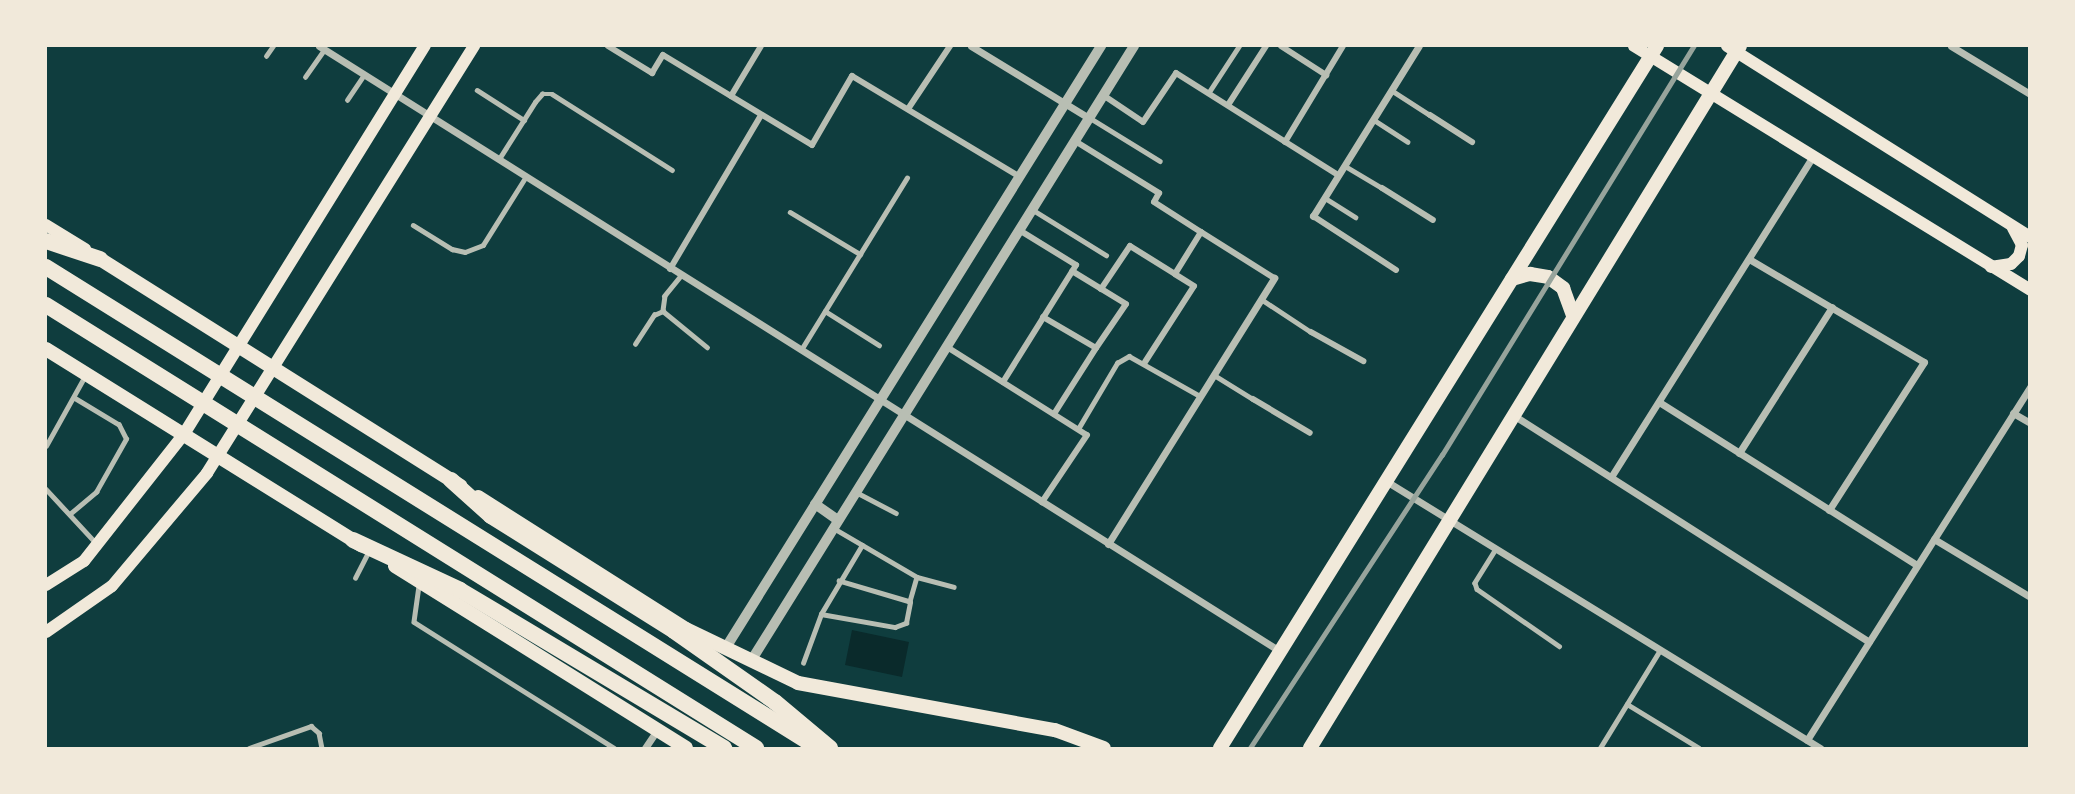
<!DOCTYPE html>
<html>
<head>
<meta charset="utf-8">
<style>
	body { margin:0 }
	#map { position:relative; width:2075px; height:794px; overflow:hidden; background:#0f3d3e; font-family:Inter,sans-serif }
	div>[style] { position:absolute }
	.water>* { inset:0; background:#0a2a2b }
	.service>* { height:4.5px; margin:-2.25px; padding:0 2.25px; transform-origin:2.25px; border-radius:2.25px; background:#b8beb3 }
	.pedestrian>* { height:6px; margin:-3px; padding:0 3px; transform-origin:3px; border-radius:3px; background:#b8beb3 }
	.minor>* { height:7px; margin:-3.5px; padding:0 3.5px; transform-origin:3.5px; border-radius:3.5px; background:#b8beb3 }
	.tertiary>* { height:10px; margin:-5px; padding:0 5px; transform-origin:5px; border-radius:5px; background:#b8beb3 }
	.secondary>* { height:12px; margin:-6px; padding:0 6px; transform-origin:6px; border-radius:6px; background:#f1e9da }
	.primary>* { height:14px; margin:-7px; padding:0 7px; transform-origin:7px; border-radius:7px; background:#f1e9da }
	.motorway>* { height:16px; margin:-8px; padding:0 8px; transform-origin:8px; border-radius:8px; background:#f1e9da }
	.rail>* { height:4.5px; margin:-2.25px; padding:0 2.25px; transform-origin:2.25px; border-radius:2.25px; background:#97a49c }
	span { translate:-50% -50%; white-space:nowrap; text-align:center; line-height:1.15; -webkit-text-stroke:6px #f1e9da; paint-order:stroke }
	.frame { position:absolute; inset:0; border:47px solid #f1e9da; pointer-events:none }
</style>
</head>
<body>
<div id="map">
	<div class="water">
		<i style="clip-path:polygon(852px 630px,909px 642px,902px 677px,845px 665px)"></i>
	</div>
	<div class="service">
		<i style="left:266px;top:56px;width:12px;rotate:-55deg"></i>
		<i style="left:305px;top:77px;width:33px;rotate:-55deg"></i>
		<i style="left:477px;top:90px;width:56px;rotate:32.6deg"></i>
		<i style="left:1391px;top:90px;width:46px;rotate:32.7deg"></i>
		<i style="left:1209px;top:92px;width:55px;rotate:-56.9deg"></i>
		<i style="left:347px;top:100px;width:30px;rotate:-56deg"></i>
		<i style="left:1090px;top:118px;width:82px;rotate:31.6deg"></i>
		<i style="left:1374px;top:120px;width:40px;rotate:32.9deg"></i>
		<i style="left:499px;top:159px;width:67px;rotate:-57.7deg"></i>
		<i style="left:535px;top:102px;width:11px;rotate:-49deg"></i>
		<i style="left:542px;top:94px;width:10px"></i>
		<i style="left:552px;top:94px;width:142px;rotate:32.3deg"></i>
		<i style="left:1345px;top:166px;width:43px;rotate:30.7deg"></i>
		<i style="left:1325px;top:198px;width:36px;rotate:32deg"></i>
		<i style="left:1033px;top:210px;width:86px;rotate:31.7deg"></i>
		<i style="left:790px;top:212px;width:82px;rotate:31deg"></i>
		<i style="left:413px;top:225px;width:46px;rotate:31.6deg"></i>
		<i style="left:452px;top:249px;width:13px;rotate:13deg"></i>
		<i style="left:465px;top:252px;width:19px;rotate:-21deg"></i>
		<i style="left:483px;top:245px;width:79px;rotate:-57.9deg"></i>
		<i style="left:681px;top:276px;width:26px;rotate:129deg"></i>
		<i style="left:665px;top:296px;width:15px;rotate:98deg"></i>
		<i style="left:663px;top:311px;width:57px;rotate:39.3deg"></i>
		<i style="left:1261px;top:299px;width:60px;rotate:33.4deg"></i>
		<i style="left:825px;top:311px;width:64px;rotate:32.2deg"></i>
		<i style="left:635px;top:344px;width:35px;rotate:-57deg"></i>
		<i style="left:654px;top:315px;width:10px;rotate:-24deg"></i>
		<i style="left:801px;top:350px;width:202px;rotate:-58.4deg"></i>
		<i style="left:1214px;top:375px;width:46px;rotate:31.6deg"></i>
		<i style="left:1078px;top:429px;width:77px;rotate:-59.4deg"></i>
		<i style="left:1117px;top:363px;width:14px;rotate:-30deg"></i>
		<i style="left:1129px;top:356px;width:81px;rotate:29.4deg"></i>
		<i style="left:46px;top:446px;width:80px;rotate:-60.9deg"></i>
		<i style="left:46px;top:489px;width:72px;rotate:47.2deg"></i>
		<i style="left:856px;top:492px;width:45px;rotate:27.7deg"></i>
		<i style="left:71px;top:513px;width:33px;rotate:-40deg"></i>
		<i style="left:96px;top:492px;width:61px;rotate:-60.5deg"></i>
		<i style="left:126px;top:439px;width:16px;rotate:-117deg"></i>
		<i style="left:119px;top:425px;width:52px;rotate:-149deg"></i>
		<i style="left:835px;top:529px;width:95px;rotate:30.3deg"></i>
		<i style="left:917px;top:577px;width:26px;rotate:106deg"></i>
		<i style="left:910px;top:602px;width:74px;rotate:-163.5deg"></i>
		<i style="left:1496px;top:549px;width:40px;rotate:122deg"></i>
		<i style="left:1475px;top:583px;width:6px;rotate:72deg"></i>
		<i style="left:1477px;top:589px;width:100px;rotate:34.8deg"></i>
		<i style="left:917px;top:577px;width:38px;rotate:15deg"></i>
		<i style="left:355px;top:578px;width:31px;rotate:-63deg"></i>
		<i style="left:419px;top:586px;width:36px;rotate:98deg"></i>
		<i style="left:414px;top:622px;width:236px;rotate:32.2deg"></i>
		<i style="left:821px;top:614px;width:75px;rotate:10deg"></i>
		<i style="left:895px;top:627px;width:12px;rotate:-20deg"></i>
		<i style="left:906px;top:623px;width:21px;rotate:-79deg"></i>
		<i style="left:803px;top:663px;width:52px;rotate:-69.8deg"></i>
		<i style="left:821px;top:614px;width:80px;rotate:-59.3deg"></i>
		<i style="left:1627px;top:704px;width:84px;rotate:31.4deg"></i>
		<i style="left:249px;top:748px;width:66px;rotate:-19.5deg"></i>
		<i style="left:311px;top:726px;width:11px;rotate:41deg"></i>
		<i style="left:319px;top:733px;width:15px;rotate:79deg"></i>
		<i style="left:1600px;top:748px;width:115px;rotate:-58.5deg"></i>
	</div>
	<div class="pedestrian">
		<i style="left:608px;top:46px;width:52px;rotate:31.5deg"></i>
		<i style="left:652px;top:73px;width:21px;rotate:-59deg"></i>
		<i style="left:663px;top:55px;width:174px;rotate:31.1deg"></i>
		<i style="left:812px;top:145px;width:80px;rotate:-59.9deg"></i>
		<i style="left:852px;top:76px;width:196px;rotate:31deg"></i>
		<i style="left:1281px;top:46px;width:54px;rotate:32.8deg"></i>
		<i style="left:1103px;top:95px;width:48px;rotate:34deg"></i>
		<i style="left:1143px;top:122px;width:59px;rotate:-56deg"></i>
		<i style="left:1176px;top:73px;width:191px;rotate:32.2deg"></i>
		<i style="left:731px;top:96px;width:58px;rotate:-59deg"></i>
		<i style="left:1228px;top:105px;width:70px;rotate:-57.2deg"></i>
		<i style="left:908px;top:109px;width:76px;rotate:-56.3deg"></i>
		<i style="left:1430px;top:115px;width:50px;rotate:32.7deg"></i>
		<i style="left:1075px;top:141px;width:99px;rotate:31.8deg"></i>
		<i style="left:1159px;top:193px;width:10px;rotate:119deg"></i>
		<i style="left:1154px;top:202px;width:56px;rotate:32.6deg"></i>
		<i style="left:1201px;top:232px;width:49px;rotate:121.8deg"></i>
		<i style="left:1175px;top:274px;width:53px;rotate:-148.1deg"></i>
		<i style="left:1130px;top:246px;width:52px;rotate:124deg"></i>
		<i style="left:1285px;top:142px;width:112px;rotate:-58.9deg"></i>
		<i style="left:1382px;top:188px;width:60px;rotate:32.1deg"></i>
		<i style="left:1313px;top:216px;width:99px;rotate:33deg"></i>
		<i style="left:1201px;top:232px;width:86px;rotate:32.2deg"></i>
		<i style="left:670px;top:269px;width:179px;rotate:-59.4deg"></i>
		<i style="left:1043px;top:317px;width:61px;rotate:30.3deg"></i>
		<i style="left:1096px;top:348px;width:53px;rotate:-55.7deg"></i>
		<i style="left:1126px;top:304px;width:63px;rotate:-148.6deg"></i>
		<i style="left:1311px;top:332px;width:60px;rotate:29.1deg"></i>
		<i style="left:947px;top:347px;width:165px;rotate:32.2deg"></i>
		<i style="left:1087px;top:435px;width:81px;rotate:123.9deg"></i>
		<i style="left:1145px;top:362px;width:90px;rotate:-57.2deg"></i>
		<i style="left:1194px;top:286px;width:22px;rotate:-148deg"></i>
		<i style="left:1003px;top:382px;width:138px;rotate:-58deg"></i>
		<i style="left:1076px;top:265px;width:67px;rotate:-148.4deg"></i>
		<i style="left:1253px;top:399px;width:66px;rotate:30.8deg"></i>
		<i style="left:1054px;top:414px;width:78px;rotate:-57.5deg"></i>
	</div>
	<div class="minor">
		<i style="left:319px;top:46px;width:1133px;rotate:32.2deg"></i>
		<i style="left:971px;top:46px;width:138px;rotate:31.4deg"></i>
		<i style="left:1951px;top:46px;width:92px;rotate:31.3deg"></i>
		<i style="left:1313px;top:216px;width:200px;rotate:-58.1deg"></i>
		<i style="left:1749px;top:259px;width:203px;rotate:30.5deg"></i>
		<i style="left:1924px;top:362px;width:176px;rotate:122.7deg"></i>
		<i style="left:1659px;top:402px;width:305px;rotate:32.3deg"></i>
		<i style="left:2013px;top:413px;width:20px;rotate:30deg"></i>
		<i style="left:1513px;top:415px;width:422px;rotate:32.5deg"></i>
		<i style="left:1739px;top:453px;width:173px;rotate:-57.5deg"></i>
		<i style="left:1611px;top:477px;width:377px;rotate:-57.8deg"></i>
		<i style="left:1386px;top:481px;width:510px;rotate:31.6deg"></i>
		<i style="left:1934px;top:539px;width:112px;rotate:31.1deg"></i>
		<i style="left:1108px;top:544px;width:314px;rotate:-58deg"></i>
		<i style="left:1807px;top:740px;width:418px;rotate:-57.7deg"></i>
		<i style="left:645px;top:748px;width:22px;rotate:-56deg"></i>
	</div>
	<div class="tertiary">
		<i style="left:815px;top:504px;width:28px;rotate:35deg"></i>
		<i style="left:725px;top:649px;width:711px;rotate:-58.05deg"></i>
		<i style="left:751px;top:661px;width:725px;rotate:-58.09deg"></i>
	</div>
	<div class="secondary">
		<i style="left:1634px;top:46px;width:465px;rotate:31.6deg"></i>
		<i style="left:1727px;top:46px;width:358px;rotate:32.2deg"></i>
		<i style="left:46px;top:225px;width:46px;rotate:31.6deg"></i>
		<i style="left:1991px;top:267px;width:20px;rotate:-9deg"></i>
		<i style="left:2011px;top:264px;width:11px;rotate:-45deg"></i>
		<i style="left:2019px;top:256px;width:11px;rotate:-75deg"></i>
		<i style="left:2022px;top:245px;width:19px;rotate:-118deg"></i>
		<i style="left:46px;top:585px;width:45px;rotate:-32.3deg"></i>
		<i style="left:84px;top:561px;width:162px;rotate:-51.8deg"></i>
		<i style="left:184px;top:434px;width:457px;rotate:-58.2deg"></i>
		<i style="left:46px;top:632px;width:80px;rotate:-34.9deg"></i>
		<i style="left:112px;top:586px;width:148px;rotate:-49.9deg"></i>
		<i style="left:207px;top:473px;width:504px;rotate:-57.98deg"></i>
	</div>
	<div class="primary">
		<i style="left:100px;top:259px;width:426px;rotate:32.2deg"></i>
		<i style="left:1512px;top:279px;width:19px;rotate:-16deg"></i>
		<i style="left:1530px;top:274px;width:18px;rotate:9deg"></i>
		<i style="left:1548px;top:277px;width:19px;rotate:36deg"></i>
		<i style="left:1563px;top:288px;width:30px;rotate:70deg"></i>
		<i style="left:46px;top:349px;width:372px;rotate:31.9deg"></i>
		<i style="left:478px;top:497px;width:246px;rotate:32.4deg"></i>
		<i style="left:686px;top:629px;width:124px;rotate:25.7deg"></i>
		<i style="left:798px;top:683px;width:261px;rotate:10.4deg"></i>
		<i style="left:1055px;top:730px;width:52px;rotate:20.2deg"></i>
		<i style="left:395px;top:566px;width:343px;rotate:32deg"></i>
		<i style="left:1220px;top:748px;width:827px;rotate:-58.1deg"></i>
		<i style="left:1310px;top:748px;width:823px;rotate:-58.51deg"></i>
	</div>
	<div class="motorway">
		<i style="left:46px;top:241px;width:57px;rotate:18.4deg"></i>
		<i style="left:46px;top:267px;width:910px;rotate:31.93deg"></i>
		<i style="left:46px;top:305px;width:837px;rotate:31.96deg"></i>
		<i style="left:451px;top:480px;width:54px;rotate:42deg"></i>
		<i style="left:491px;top:516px;width:216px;rotate:32.1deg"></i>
		<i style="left:674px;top:631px;width:123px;rotate:35.1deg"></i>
		<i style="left:775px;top:702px;width:72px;rotate:39.9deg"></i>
		<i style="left:353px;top:540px;width:118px;rotate:25deg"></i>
		<i style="left:460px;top:590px;width:308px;rotate:30.9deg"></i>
	</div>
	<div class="rail">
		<i style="left:1250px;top:748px;width:350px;rotate:-56.8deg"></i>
		<i style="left:1442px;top:455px;width:480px;rotate:-58.4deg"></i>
	</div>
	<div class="frame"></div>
</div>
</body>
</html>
